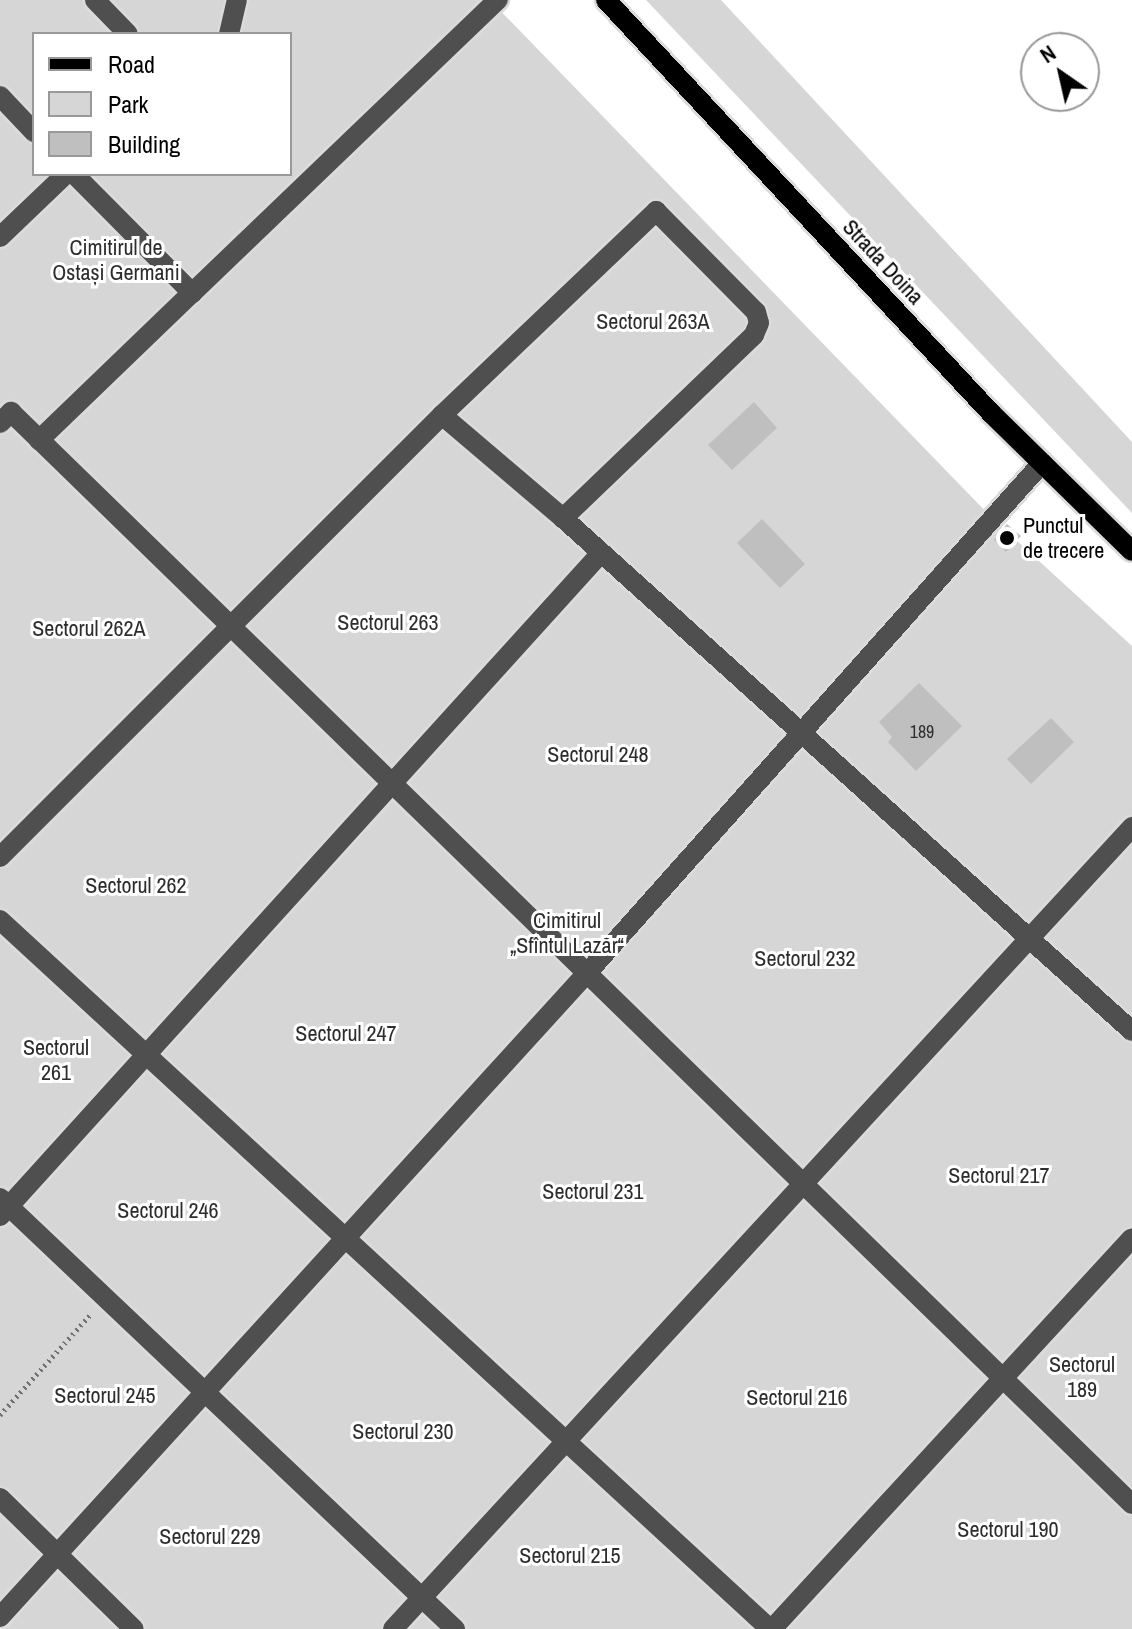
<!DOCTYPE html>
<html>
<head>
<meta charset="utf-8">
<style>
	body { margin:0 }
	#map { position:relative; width:1132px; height:1629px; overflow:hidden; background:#fff; font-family:"Archivo Narrow",sans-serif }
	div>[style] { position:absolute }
	.green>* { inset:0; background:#d6d6d6 }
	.building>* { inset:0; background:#bfbfbf }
	.path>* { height:5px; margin-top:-2.5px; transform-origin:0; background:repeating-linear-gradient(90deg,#717171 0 2px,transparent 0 6px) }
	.roads { filter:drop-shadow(2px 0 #dbdbdb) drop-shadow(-2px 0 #dbdbdb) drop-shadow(0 2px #dbdbdb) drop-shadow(0 -2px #dbdbdb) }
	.minor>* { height:20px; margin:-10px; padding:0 10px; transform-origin:10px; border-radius:10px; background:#4f4f4f }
	.major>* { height:20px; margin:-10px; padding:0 10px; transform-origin:10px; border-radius:10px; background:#000 }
	.dots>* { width:22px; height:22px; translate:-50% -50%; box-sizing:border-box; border:4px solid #fff; border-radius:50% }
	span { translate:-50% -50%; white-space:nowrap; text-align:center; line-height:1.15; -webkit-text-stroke:6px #fff; paint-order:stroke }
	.number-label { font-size:18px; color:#303030 }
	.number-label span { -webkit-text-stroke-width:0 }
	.park-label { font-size:22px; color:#2d2d2d }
	.street-label { font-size:22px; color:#000 }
	.poi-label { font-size:22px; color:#000 }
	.left { translate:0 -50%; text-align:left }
	.legend { position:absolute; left:32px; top:32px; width:260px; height:144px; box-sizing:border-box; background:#fff; border:2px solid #999; margin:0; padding:10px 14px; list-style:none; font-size:24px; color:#000 }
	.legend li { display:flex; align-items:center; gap:16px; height:40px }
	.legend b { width:40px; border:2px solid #999 }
	.north { position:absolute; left:1020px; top:32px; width:80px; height:80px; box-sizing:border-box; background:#fff; border:2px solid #999; border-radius:50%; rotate:326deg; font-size:22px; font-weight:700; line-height:32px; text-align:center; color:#000 }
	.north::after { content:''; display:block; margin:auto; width:28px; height:36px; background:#000; clip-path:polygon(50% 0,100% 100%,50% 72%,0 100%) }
</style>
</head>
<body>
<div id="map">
	<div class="green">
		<i style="clip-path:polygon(evenodd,0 0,490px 0,993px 519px,1132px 646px,1132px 1629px,0 1629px,0 0,34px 34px,290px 34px,290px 174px,34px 174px,34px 34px)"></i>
		<i style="clip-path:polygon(646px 0,721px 0,1132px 442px,1132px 513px)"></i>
	</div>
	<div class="building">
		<i style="clip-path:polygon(754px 402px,777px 428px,732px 470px,708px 445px)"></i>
		<i style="clip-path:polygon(762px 519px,805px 564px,780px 588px,737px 543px)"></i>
		<i style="clip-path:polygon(1007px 524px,1021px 536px,1006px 552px,994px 540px)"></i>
		<i style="clip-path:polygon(919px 683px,962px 726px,916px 771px,888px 742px,892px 737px,879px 722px)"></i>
		<i style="clip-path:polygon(1051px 718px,1074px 742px,1031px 784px,1007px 759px)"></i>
	</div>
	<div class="path">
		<i style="left:0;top:1415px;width:135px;rotate:-48deg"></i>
	</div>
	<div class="roads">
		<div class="minor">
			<i style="left:95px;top:0;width:47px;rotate:45.9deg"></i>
			<i style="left:229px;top:34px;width:35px;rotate:-77deg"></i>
			<i style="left:0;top:96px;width:50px;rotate:46.6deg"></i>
			<i style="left:74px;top:174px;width:168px;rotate:45.2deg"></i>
			<i style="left:192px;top:293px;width:424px;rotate:-43.8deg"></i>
			<i style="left:0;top:237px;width:91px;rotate:-43.7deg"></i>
			<i style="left:442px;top:415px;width:159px;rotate:40.4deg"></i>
			<i style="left:563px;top:518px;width:766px;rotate:42.04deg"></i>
			<i style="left:0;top:423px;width:16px;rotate:-45deg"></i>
			<i style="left:11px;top:412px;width:1565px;rotate:44.25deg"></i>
			<i style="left:39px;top:440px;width:212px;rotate:-43.9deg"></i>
			<i style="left:0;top:857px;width:625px;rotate:-45deg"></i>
			<i style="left:442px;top:415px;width:296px;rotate:-43.6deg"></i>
			<i style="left:656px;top:211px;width:142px;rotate:45.3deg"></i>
			<i style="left:756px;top:312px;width:11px;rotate:75deg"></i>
			<i style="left:759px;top:323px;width:13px;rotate:113deg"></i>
			<i style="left:754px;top:335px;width:265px;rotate:136.2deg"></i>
			<i style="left:0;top:920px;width:1047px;rotate:42.64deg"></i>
			<i style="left:0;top:1198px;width:627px;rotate:43.45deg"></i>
			<i style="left:0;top:1216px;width:895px;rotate:-47.81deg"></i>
			<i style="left:0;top:1498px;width:187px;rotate:44.4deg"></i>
			<i style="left:0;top:1617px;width:873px;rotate:-47.65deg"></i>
			<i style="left:588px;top:972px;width:682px;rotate:-48.27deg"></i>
			<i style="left:393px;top:1629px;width:1091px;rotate:-47.34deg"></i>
			<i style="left:772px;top:1629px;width:531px;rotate:-47.36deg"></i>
		</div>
		<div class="major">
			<i style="left:606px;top:0;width:565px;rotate:47.01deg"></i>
			<i style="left:991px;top:413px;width:197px;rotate:44.4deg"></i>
		</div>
	</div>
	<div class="dots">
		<i style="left:1007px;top:538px;background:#000"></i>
	</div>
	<div class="number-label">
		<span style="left:922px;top:732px">189</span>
	</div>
	<div class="park-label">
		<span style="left:116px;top:260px">Cimitirul de<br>Ostași Germani</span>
		<span style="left:653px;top:322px">Sectorul 263A</span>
		<span style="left:388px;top:623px">Sectorul 263</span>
		<span style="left:89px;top:629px">Sectorul 262A</span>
		<span style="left:598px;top:755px">Sectorul 248</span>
		<span style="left:136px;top:886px">Sectorul 262</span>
		<span style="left:567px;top:933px">Cimitirul<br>„Sfîntul Lazăr“</span>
		<span style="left:805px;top:959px">Sectorul 232</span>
		<span style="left:346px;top:1034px">Sectorul 247</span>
		<span style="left:56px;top:1060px">Sectorul<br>261</span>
		<span style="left:999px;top:1176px">Sectorul 217</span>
		<span style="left:593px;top:1192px">Sectorul 231</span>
		<span style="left:168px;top:1211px">Sectorul 246</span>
		<span style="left:1082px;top:1377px">Sectorul<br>189</span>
		<span style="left:105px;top:1396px">Sectorul 245</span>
		<span style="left:797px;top:1398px">Sectorul 216</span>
		<span style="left:403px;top:1432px">Sectorul 230</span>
		<span style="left:1008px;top:1530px">Sectorul 190</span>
		<span style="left:210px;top:1537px">Sectorul 229</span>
		<span style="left:570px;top:1556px">Sectorul 215</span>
	</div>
	<div class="street-label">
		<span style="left:883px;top:262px;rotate:47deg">Strada Doina</span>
	</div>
	<div class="poi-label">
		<span class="left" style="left:1023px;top:538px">Punctul<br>de trecere</span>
	</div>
	<ul class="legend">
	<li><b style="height:10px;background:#000"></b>Road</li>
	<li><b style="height:22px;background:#d6d6d6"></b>Park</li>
	<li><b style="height:22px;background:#bfbfbf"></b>Building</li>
	</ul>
	<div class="north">N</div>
</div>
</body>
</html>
